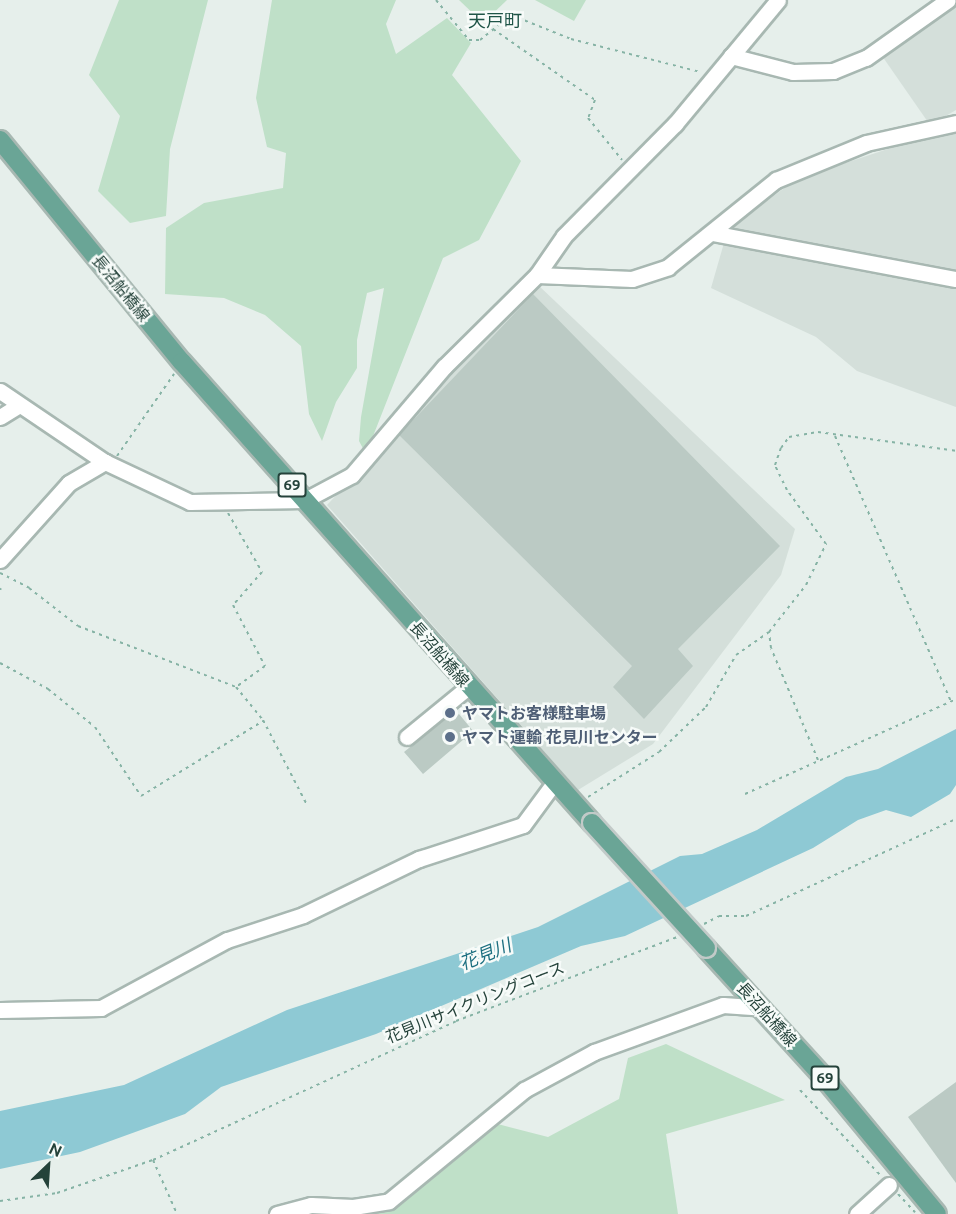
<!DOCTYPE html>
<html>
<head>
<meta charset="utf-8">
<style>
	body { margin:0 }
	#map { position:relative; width:956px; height:1214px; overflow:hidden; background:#e6efeb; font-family:Ubuntu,"Noto Sans JP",sans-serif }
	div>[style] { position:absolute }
	.built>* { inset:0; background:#d4dfda }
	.green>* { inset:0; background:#bfe0c8 }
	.water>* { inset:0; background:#8ec9d4 }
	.building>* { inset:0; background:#bbcac4 }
	.path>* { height:2px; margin-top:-1px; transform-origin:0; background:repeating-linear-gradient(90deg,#86b3a5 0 3px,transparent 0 7.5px) }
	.roads { filter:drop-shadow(2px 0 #a8b8b2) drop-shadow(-2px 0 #a8b8b2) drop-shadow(0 2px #a8b8b2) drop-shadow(0 -2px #a8b8b2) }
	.minor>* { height:15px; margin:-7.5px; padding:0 7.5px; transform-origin:7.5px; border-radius:7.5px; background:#fff }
	.major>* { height:18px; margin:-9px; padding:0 9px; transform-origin:9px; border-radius:9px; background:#6aa596 }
	.bridges { filter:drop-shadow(2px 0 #c2cac8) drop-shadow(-2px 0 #c2cac8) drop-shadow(0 2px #c2cac8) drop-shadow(0 -2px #c2cac8) }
	.major-bridge>* { height:18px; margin:-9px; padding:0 9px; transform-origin:9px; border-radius:9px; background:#6aa596 }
	.dots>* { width:16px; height:16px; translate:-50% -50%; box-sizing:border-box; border:3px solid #f7fbf9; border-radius:50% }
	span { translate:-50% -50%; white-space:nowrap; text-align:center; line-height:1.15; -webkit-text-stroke:5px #f7fbf9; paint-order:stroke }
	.shield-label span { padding:2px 4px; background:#f7fbf9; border:2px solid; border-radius:4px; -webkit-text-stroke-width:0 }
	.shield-label { font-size:15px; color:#24423a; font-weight:700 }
	.street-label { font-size:16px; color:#24423a }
	.service-label { font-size:16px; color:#4e5e75; font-weight:700 }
	.left { translate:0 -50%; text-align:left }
	.neighbourhood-label { font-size:18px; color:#1f5548 }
	.water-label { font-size:18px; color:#1c6f80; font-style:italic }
	.north { position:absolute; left:18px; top:1136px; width:60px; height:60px; -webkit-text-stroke:4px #f7fbf9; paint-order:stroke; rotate:25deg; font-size:16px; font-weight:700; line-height:24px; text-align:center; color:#24423a }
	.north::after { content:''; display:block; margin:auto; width:21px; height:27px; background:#24423a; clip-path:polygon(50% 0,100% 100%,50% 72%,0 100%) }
</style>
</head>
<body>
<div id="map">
	<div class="built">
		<i style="clip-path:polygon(956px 0,956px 110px,930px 125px,880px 53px)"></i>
		<i style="clip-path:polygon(956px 133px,956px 407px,857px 371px,816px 337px,711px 288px,728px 229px,797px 179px,924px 137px)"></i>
		<i style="clip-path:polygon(537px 284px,795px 529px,781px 575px,653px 744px,578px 790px,327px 505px)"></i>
	</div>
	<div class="green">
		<i style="clip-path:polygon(119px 0,208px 0,170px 149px,166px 216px,130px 223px,98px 191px,120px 116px,89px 75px)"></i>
		<i style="clip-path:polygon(272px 0,396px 0,386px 24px,396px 54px,447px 18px,471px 43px,452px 75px,521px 161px,479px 240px,443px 258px,366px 454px,359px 441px,361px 417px,384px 288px,367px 293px,357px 340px,357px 368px,336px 402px,322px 441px,309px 414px,301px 346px,265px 315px,224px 298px,165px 294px,166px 228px,204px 203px,283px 188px,286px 153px,267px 147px,256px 98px)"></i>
		<i style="clip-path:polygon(459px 0,507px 0,483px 23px)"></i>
		<i style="clip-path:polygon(535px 0,586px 0,574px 21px)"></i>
		<i style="clip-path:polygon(666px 1044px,785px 1100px,666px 1134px,678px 1214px,321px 1214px,320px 1207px,374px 1210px,408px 1199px,494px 1123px,548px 1137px,619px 1099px,628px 1058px)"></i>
	</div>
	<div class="water">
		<i style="clip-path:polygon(956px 729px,956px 785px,950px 794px,911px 817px,886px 810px,858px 820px,813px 848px,625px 936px,581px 946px,376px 1034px,221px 1087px,185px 1114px,80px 1152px,0 1169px,0 1111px,124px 1085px,287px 1010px,538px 927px,680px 856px,702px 854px,757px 830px,846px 777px,878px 769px)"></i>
	</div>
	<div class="building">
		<i style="clip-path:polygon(533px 294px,780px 546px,678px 649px,693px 666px,644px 719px,613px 687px,632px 666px,399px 435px)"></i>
		<i style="clip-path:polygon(459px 714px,478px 737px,468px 744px,464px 739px,423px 774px,404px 752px,446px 718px,450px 722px)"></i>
		<i style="clip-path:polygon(956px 1082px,956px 1183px,908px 1117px)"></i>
	</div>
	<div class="path">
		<i style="left:436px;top:0;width:52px;rotate:50.5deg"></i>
		<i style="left:469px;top:40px;width:11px"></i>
		<i style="left:480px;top:40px;width:40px;rotate:-39deg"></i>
		<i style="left:511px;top:15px;width:65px;rotate:21.8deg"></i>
		<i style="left:571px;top:39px;width:133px;rotate:14.3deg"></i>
		<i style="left:493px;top:29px;width:124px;rotate:34.8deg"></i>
		<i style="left:595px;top:100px;width:19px;rotate:111deg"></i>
		<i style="left:588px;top:118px;width:54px;rotate:51deg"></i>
		<i style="left:835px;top:436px;width:289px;rotate:66.4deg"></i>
		<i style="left:117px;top:456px;width:100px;rotate:-55.2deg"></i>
		<i style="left:228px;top:513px;width:68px;rotate:60deg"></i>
		<i style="left:262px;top:572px;width:44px;rotate:131.3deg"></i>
		<i style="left:233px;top:605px;width:69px;rotate:62.3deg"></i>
		<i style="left:265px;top:666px;width:36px;rotate:144deg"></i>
		<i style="left:0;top:573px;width:33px;rotate:27deg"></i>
		<i style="left:29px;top:588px;width:62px;rotate:37.8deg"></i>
		<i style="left:78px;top:626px;width:169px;rotate:21.1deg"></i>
		<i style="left:236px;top:687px;width:43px;rotate:50.7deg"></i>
		<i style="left:263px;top:720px;width:96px;rotate:62.6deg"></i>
		<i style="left:0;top:590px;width:2px;rotate:-63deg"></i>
		<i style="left:0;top:663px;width:55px;rotate:28.4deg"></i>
		<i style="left:48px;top:689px;width:60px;rotate:39deg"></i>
		<i style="left:95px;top:727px;width:83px;rotate:56.3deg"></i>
		<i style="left:141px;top:796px;width:143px;rotate:-31.6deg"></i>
		<i style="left:818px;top:760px;width:121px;rotate:-112.8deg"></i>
		<i style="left:771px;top:648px;width:16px;rotate:-97deg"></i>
		<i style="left:769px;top:632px;width:60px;rotate:-51.8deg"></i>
		<i style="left:806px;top:585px;width:46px;rotate:-64deg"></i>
		<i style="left:826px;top:544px;width:67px;rotate:-125.8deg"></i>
		<i style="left:787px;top:490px;width:28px;rotate:-116deg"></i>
		<i style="left:775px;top:465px;width:18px;rotate:-71deg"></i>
		<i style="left:781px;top:448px;width:14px;rotate:-54deg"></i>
		<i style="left:789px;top:437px;width:29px;rotate:-10deg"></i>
		<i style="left:818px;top:432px;width:139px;rotate:7.8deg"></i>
		<i style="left:745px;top:794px;width:231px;rotate:-24.2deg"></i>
		<i style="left:588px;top:797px;width:84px;rotate:-32.4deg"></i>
		<i style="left:659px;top:752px;width:65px;rotate:-43.8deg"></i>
		<i style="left:706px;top:707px;width:60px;rotate:-60deg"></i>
		<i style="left:736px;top:655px;width:40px;rotate:-34.9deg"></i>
		<i style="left:704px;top:924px;width:17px;rotate:-28deg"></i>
		<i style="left:719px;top:916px;width:27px"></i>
		<i style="left:746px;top:916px;width:231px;rotate:-24.8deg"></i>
		<i style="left:800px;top:1090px;width:117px;rotate:46.7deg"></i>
		<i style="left:153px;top:1160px;width:59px;rotate:66deg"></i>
		<i style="left:898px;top:1194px;width:25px;rotate:47deg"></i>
		<i style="left:0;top:1201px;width:58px;rotate:-8deg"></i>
		<i style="left:57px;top:1193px;width:102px;rotate:-19deg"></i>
		<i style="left:153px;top:1160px;width:333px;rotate:-24.6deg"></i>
		<i style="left:456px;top:1021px;width:236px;rotate:-20.8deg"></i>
	</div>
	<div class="roads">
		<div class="minor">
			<i style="left:731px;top:56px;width:64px;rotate:14.5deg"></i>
			<i style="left:793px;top:72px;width:40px;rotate:-1.4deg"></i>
			<i style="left:833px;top:71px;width:35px;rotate:-22deg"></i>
			<i style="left:866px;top:58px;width:100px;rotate:-35.3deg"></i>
			<i style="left:712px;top:233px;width:248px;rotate:10.7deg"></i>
			<i style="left:537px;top:275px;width:47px;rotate:-55.3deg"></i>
			<i style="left:564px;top:236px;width:158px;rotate:-45.3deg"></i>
			<i style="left:675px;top:124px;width:161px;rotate:-50.3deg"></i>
			<i style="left:0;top:391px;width:127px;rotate:34.1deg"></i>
			<i style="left:0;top:417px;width:22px;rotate:-32deg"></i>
			<i style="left:0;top:560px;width:103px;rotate:-48.1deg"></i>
			<i style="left:69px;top:483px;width:42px;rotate:-30.3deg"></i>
			<i style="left:105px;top:462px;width:94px;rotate:25.2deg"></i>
			<i style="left:190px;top:502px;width:115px;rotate:-1deg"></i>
			<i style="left:305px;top:500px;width:53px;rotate:-28deg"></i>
			<i style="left:352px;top:475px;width:142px;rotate:-49.6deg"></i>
			<i style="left:444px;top:367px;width:131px;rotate:-44.7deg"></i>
			<i style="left:537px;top:275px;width:95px;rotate:2.4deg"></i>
			<i style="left:632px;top:279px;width:38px;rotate:-18deg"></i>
			<i style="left:668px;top:267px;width:139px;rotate:-38.9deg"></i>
			<i style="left:776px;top:180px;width:97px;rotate:-22.3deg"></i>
			<i style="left:866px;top:143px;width:92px;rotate:-12.5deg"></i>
			<i style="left:407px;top:737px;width:79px;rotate:-39.3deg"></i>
			<i style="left:0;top:1010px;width:101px;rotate:-1.1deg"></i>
			<i style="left:101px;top:1008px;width:143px;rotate:-28.4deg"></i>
			<i style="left:227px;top:940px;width:80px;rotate:-18.2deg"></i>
			<i style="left:303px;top:915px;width:129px;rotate:-25.8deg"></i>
			<i style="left:419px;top:859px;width:109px;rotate:-18.1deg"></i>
			<i style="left:523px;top:825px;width:52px;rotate:-53.6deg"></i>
			<i style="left:277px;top:1214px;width:35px;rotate:-15deg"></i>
			<i style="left:311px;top:1205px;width:42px;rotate:2.7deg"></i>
			<i style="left:353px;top:1207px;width:36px;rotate:-9deg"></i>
			<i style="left:389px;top:1201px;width:175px;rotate:-39.4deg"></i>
			<i style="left:524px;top:1090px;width:80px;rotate:-28.5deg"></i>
			<i style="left:594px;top:1052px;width:137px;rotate:-20deg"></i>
			<i style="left:723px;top:1005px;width:39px;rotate:4deg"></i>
			<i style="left:857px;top:1214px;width:43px;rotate:-42.2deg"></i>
		</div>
		<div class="major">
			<i style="left:0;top:140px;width:287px;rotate:50.7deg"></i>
			<i style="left:182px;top:362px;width:617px;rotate:48.35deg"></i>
			<i style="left:706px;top:948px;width:177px;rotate:47.7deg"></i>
			<i style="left:825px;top:1079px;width:175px;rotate:50.3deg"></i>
		</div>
	</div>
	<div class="bridges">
		<div class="major-bridge">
			<i style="left:592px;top:823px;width:169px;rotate:47.6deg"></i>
		</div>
	</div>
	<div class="dots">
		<i style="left:450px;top:713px;background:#5c6f8a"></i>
		<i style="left:450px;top:737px;background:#5c6f8a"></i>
	</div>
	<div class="shield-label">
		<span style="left:292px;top:485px">69</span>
		<span style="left:825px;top:1078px">69</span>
	</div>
	<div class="street-label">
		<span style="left:121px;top:288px;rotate:51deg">長沼船橋線</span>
		<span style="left:440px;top:654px;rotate:49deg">長沼船橋線</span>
		<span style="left:475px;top:1002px;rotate:-22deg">花見川サイクリングコース</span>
		<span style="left:767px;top:1014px;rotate:48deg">長沼船橋線</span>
	</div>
	<div class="service-label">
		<span class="left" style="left:462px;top:713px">ヤマトお客様駐車場</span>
		<span class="left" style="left:462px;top:737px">ヤマト運輸 花見川センター</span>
	</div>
	<div class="neighbourhood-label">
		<span style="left:495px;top:20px">天戸町</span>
	</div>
	<div class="water-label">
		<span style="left:485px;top:954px;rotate:-22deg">花見川</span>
	</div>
	<div class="north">N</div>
</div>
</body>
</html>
